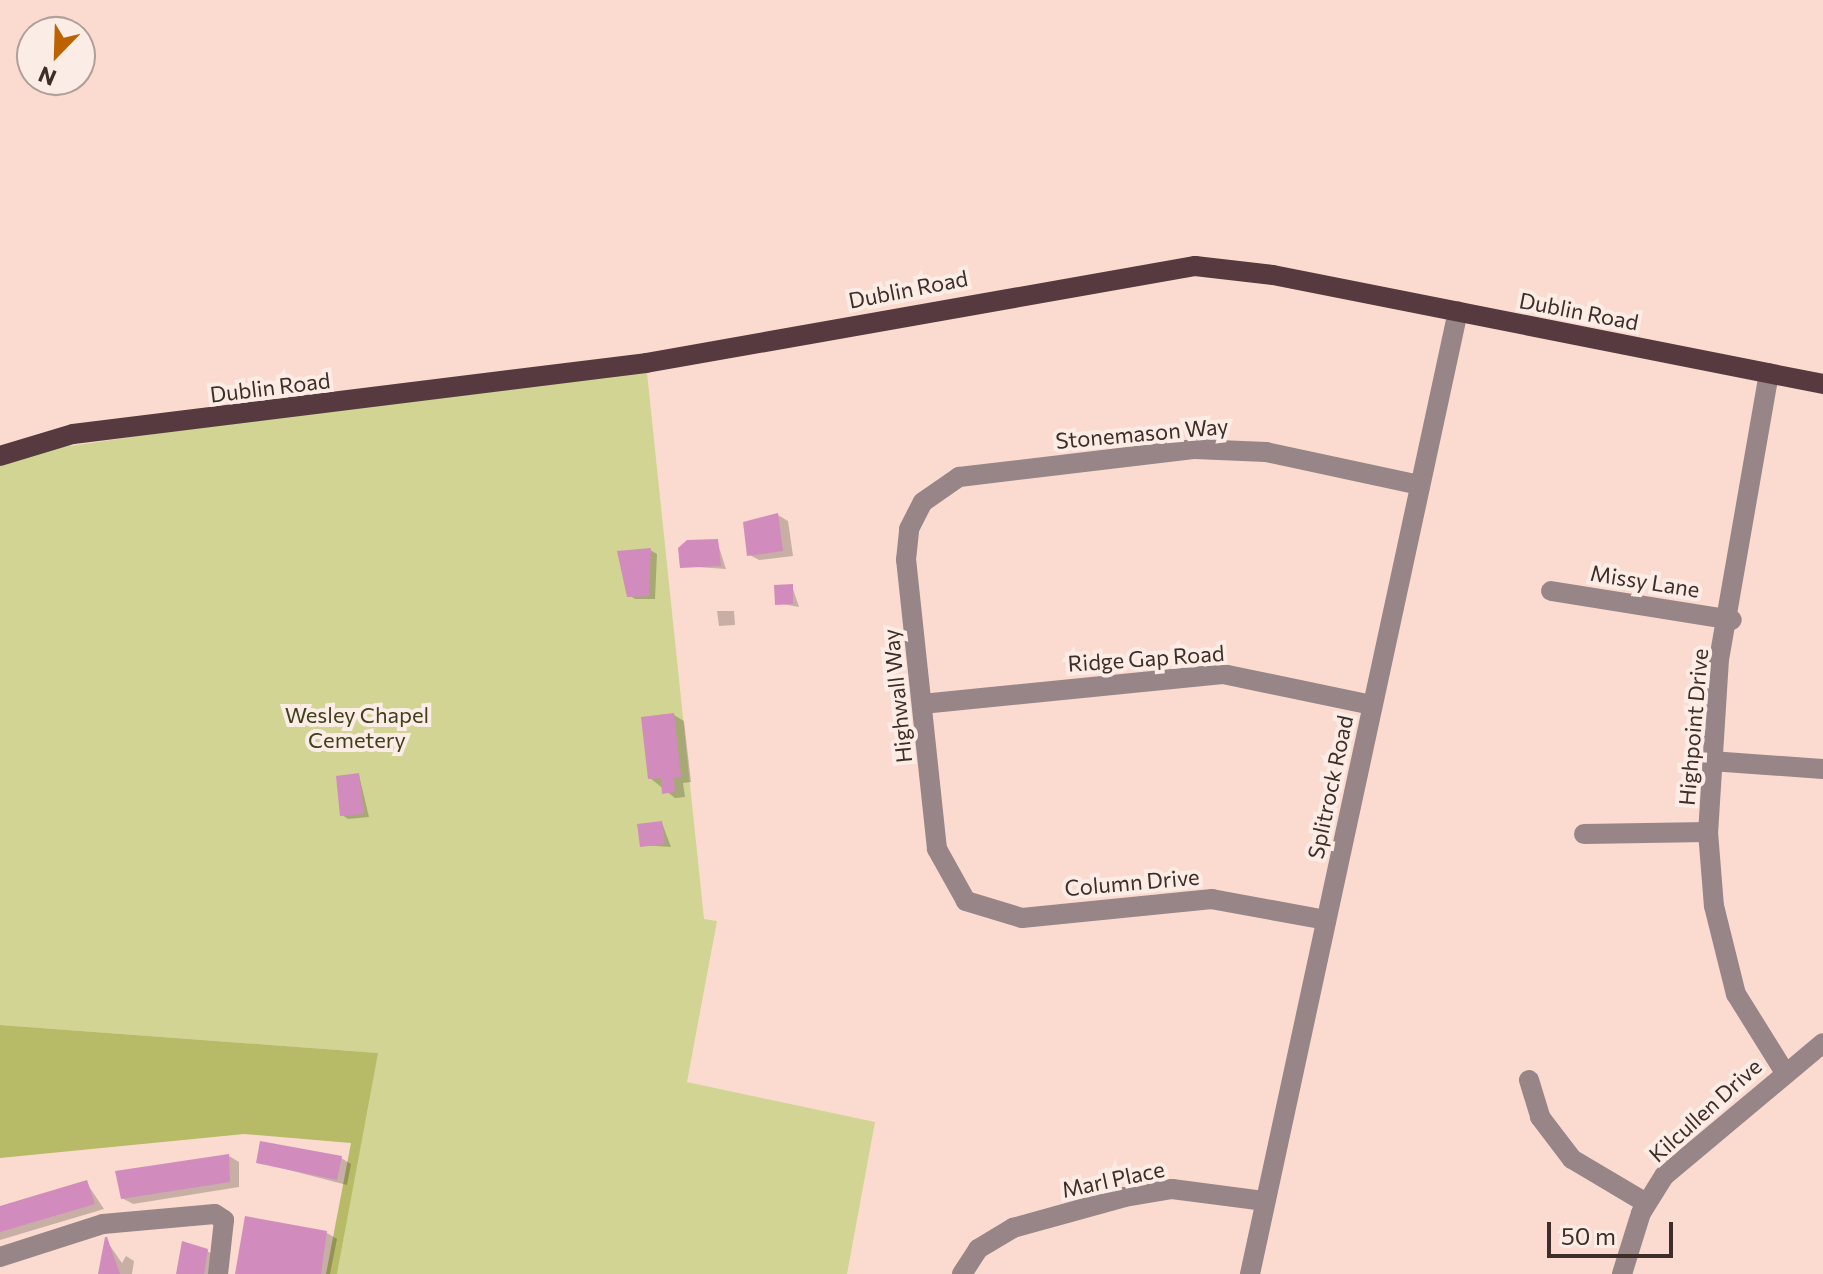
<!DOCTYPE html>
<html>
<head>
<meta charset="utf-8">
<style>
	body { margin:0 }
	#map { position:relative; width:1823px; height:1274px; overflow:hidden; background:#fbdbcf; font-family:Commissioner,sans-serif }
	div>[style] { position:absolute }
	.green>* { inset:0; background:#d1d493 }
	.forest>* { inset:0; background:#b7ba66 }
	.shadow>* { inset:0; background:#0003 }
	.building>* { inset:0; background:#d28bbd }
	.minor>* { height:20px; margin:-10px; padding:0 10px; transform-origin:10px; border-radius:10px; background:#978588 }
	.major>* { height:20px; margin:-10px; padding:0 10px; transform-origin:10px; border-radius:10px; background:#573a3f }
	span { translate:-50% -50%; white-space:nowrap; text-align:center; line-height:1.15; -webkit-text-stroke:8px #fcece6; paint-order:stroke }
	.street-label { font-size:22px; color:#3e2e29 }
	.park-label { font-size:22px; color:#40411c }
	.north { position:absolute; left:16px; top:16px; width:80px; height:80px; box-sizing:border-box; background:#fcece6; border:2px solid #b0a09a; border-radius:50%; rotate:203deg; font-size:22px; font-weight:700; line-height:32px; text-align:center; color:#3e2e29 }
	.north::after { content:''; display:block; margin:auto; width:28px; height:36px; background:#bc6300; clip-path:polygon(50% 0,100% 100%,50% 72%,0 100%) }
	.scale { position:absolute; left:1547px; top:1222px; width:126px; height:36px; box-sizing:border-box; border:4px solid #3e2e29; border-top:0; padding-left:10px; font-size:24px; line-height:28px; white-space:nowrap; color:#3e2e29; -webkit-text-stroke:6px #fcece6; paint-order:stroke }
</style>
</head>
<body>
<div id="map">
	<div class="green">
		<i style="clip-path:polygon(646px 363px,704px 919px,717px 921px,687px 1082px,875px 1122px,847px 1274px,337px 1274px,377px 1053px,0 1025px,0 456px)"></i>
	</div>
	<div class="forest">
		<i style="clip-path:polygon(0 1025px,378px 1053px,337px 1274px,326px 1274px,351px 1143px,244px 1134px,0 1158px)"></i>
	</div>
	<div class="shadow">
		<i style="clip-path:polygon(778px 515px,788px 521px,793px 556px,759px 560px,748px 554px)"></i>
		<i style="clip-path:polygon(717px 541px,726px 569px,682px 566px)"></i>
		<i style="clip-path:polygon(650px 550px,657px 554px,655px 599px,635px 599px,629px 595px)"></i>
		<i style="clip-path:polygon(792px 586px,799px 607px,777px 603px)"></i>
		<i style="clip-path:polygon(717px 611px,734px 611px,735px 625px,719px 626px)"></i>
		<i style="clip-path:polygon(674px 715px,684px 721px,691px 782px,683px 783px,685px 797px,675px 798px,650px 778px)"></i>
		<i style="clip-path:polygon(359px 775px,369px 817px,348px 819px,342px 815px)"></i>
		<i style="clip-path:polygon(662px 823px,671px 847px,642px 845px)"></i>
		<i style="clip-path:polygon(229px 1156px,239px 1162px,239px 1187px,133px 1204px,122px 1198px)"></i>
		<i style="clip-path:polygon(341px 1158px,351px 1164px,347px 1185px,258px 1162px)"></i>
		<i style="clip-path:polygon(86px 1182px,104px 1209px,0 1240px,0 1208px)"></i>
		<i style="clip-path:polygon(327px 1233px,337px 1239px,330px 1274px,237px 1274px)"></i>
		<i style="clip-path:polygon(106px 1240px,122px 1263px,126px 1256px,134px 1261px,132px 1274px,100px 1274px)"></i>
		<i style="clip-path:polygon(207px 1251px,217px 1257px,214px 1274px,179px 1274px)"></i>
	</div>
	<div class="building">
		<i style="clip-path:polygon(778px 513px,783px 551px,747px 556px,743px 522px)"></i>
		<i style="clip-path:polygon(718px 539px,721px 566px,680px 568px,678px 548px,687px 540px)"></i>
		<i style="clip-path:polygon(651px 548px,649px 596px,627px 597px,617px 551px)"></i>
		<i style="clip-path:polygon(793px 584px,793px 604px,775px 605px,774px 585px)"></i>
		<i style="clip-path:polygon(674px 713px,681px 777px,674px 778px,675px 792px,662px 794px,661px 778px,648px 779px,641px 717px)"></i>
		<i style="clip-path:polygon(359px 773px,364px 814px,340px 816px,336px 776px)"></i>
		<i style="clip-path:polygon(662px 821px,665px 844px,640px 847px,637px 824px)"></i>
		<i style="clip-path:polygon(260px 1141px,342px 1156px,337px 1180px,256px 1163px)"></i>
		<i style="clip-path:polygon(229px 1154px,230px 1182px,121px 1199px,115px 1171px)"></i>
		<i style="clip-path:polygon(87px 1180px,95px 1204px,0 1232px,0 1206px)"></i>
		<i style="clip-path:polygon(245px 1216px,327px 1231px,321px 1274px,235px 1274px)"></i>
		<i style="clip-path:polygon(105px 1237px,107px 1237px,120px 1274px,98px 1274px)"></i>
		<i style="clip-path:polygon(182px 1241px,208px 1249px,204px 1274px,176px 1274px)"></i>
	</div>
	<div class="minor">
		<i style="left:1769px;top:373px;width:290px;rotate:99.9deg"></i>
		<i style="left:1719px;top:659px;width:173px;rotate:93.6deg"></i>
		<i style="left:1708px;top:832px;width:74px;rotate:85.4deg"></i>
		<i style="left:1714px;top:906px;width:91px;rotate:76deg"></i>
		<i style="left:1736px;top:994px;width:91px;rotate:58.1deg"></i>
		<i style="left:1551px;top:591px;width:183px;rotate:9.1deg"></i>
		<i style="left:922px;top:704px;width:302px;rotate:-5.7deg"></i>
		<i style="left:1223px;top:674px;width:152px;rotate:11.8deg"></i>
		<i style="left:1711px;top:761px;width:112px;rotate:4.1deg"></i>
		<i style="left:1584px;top:834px;width:124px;rotate:-0.9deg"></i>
		<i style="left:1326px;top:920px;width:116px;rotate:-169.6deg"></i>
		<i style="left:1212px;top:899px;width:191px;rotate:174.3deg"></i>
		<i style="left:1022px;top:918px;width:59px;rotate:-163.1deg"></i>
		<i style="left:966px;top:901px;width:60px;rotate:-119.1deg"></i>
		<i style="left:937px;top:849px;width:291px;rotate:-96.1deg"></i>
		<i style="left:906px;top:560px;width:31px;rotate:-84deg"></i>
		<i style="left:909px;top:529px;width:30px;rotate:-63deg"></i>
		<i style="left:923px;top:502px;width:44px;rotate:-34.8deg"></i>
		<i style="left:959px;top:477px;width:238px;rotate:-6.8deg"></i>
		<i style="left:1195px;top:449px;width:71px;rotate:2.4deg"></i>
		<i style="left:1266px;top:452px;width:157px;rotate:12.1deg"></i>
		<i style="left:1529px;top:1080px;width:39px;rotate:73deg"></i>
		<i style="left:1540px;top:1117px;width:53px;rotate:52.7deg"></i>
		<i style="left:1572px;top:1159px;width:86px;rotate:30.7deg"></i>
		<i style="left:0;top:1257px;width:108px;rotate:-17.8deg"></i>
		<i style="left:103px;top:1224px;width:112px;rotate:-5.1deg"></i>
		<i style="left:215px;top:1214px;width:11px;rotate:34deg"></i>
		<i style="left:224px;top:1220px;width:54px;rotate:96.3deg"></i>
		<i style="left:962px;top:1274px;width:30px;rotate:-57deg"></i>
		<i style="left:978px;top:1249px;width:41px;rotate:-31deg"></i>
		<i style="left:1013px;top:1228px;width:116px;rotate:-15.5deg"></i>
		<i style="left:1125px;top:1197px;width:48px;rotate:-9.7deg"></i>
		<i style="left:1172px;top:1189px;width:94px;rotate:7.4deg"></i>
		<i style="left:1250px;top:1274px;width:985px;rotate:-77.81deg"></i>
		<i style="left:1622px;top:1274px;width:64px;rotate:-72.7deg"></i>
		<i style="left:1641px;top:1213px;width:44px;rotate:-58.1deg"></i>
		<i style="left:1664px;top:1176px;width:207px;rotate:-39.9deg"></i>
	</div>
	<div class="major">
		<i style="left:0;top:456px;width:76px;rotate:-16.8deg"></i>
		<i style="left:73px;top:434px;width:577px;rotate:-7.06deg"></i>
		<i style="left:646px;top:363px;width:558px;rotate:-10.02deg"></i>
		<i style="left:1195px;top:266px;width:79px;rotate:6.6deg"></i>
		<i style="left:1273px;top:275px;width:561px;rotate:11.21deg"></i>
	</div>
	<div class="street-label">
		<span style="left:908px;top:289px;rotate:-11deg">Dublin Road</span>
		<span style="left:1579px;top:311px;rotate:11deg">Dublin Road</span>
		<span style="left:270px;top:387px;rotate:-7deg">Dublin Road</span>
		<span style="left:1142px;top:433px;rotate:-5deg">Stonemason Way</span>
		<span style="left:1645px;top:581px;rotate:9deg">Missy Lane</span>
		<span style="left:1146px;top:658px;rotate:-4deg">Ridge Gap Road</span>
		<span style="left:897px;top:696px;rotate:-96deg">Highwall Way</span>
		<span style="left:1693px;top:727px;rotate:-85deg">Highpoint Drive</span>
		<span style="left:1330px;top:787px;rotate:-78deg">Splitrock Road</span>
		<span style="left:1132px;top:882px;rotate:-5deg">Column Drive</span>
		<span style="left:1705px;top:1110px;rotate:-42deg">Kilcullen Drive</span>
		<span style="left:1113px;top:1179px;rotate:-12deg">Marl Place</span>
	</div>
	<div class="park-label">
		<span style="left:357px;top:727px">Wesley Chapel<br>Cemetery</span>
	</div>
	<div class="north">N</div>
	<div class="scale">50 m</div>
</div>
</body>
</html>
